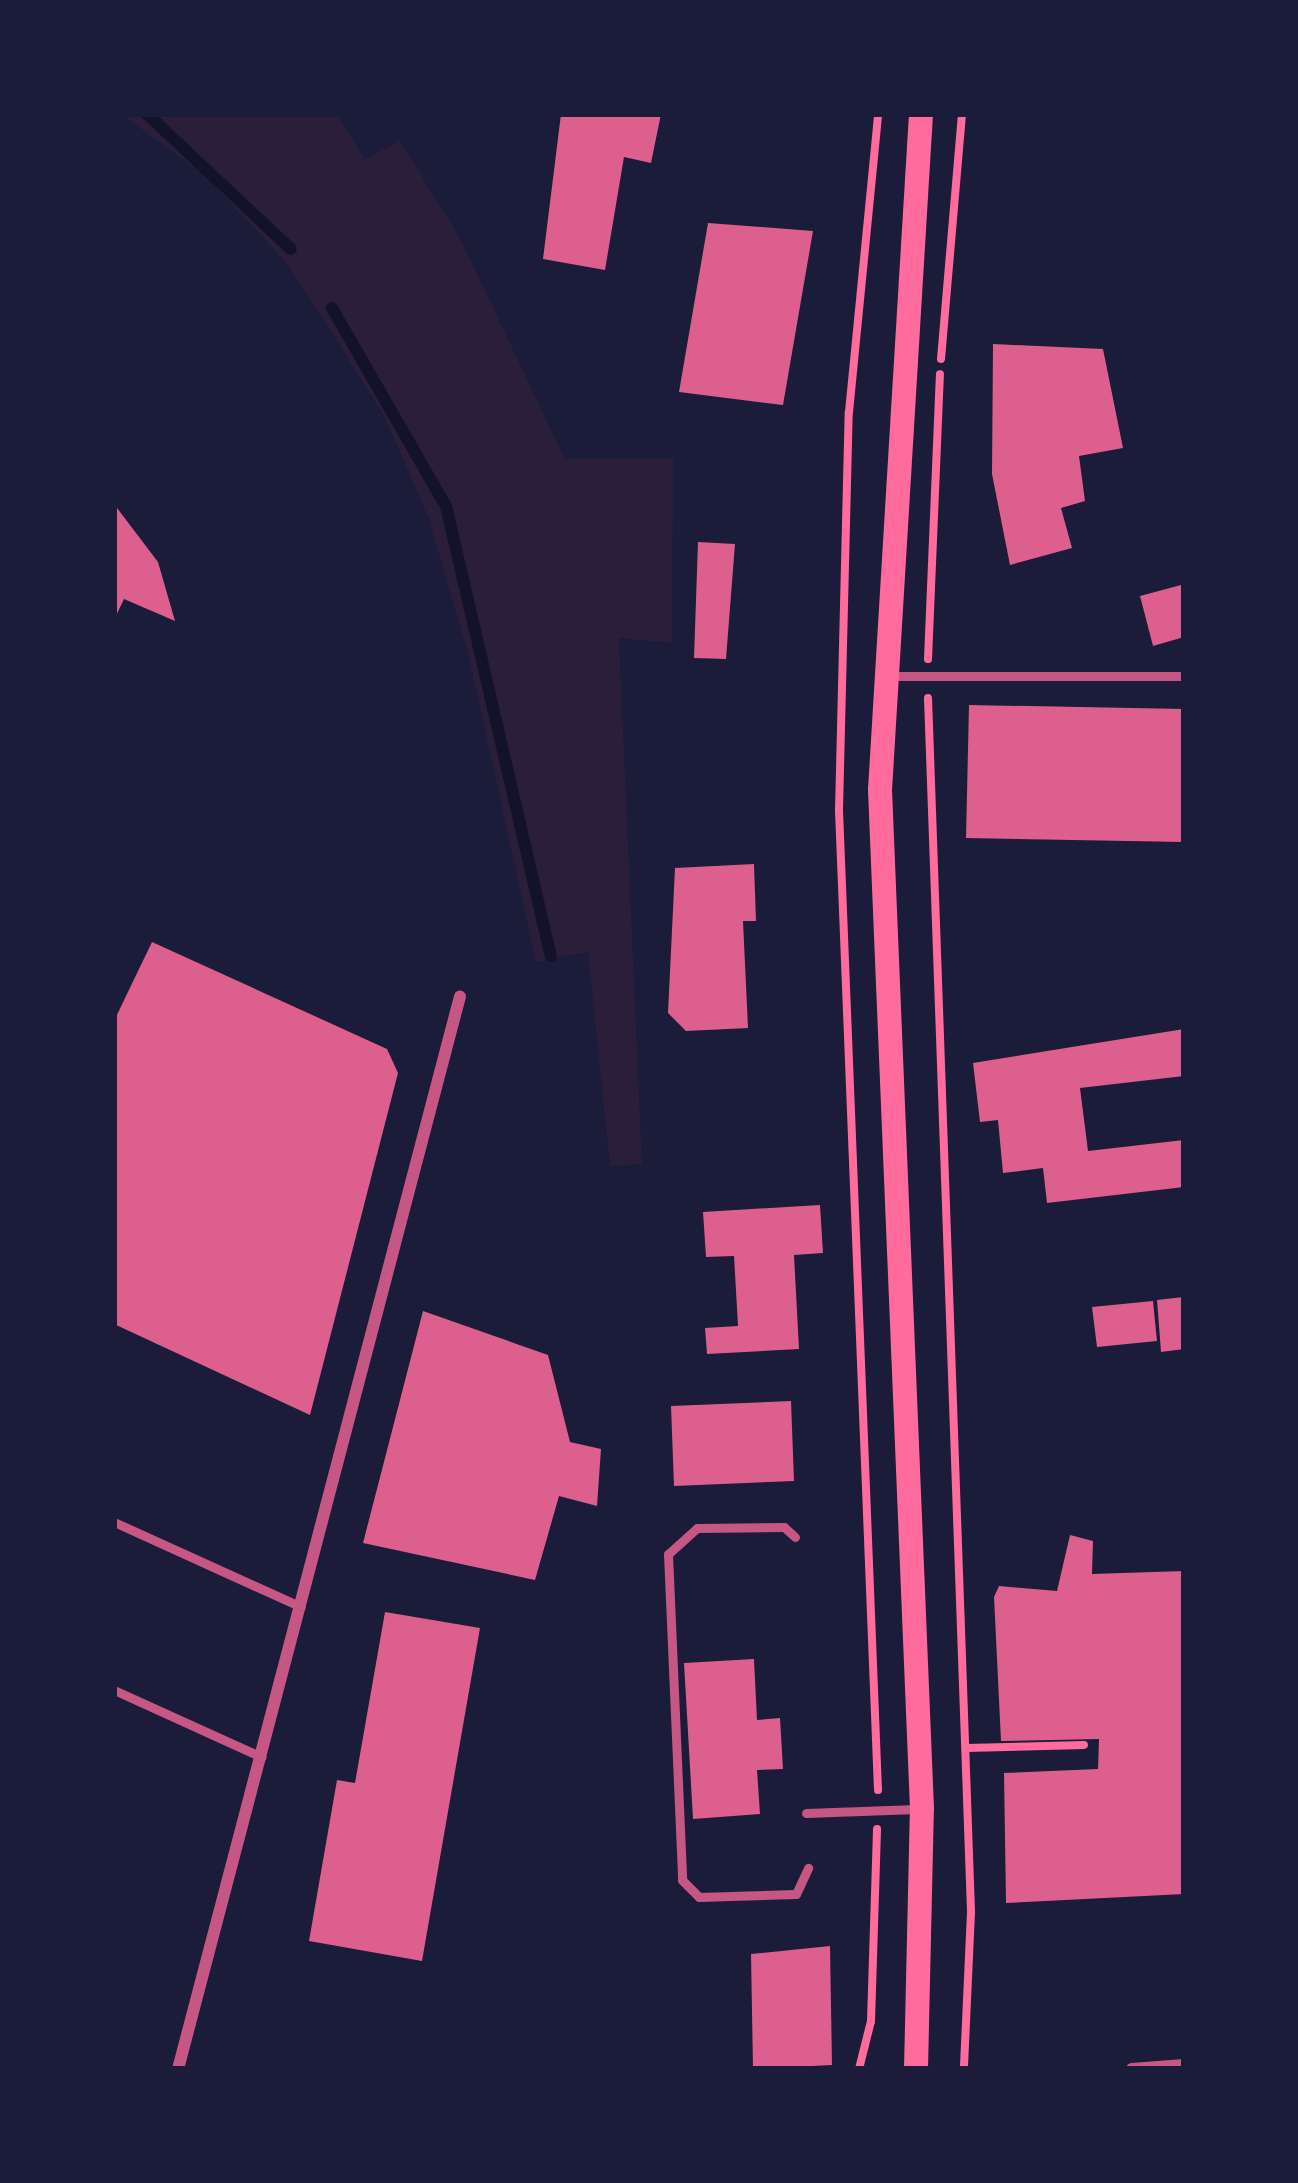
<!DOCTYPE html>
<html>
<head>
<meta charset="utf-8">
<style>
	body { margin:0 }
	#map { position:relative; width:1298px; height:2183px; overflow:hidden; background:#1b1b3a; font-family:"PT Sans Narrow",sans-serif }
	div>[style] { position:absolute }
	.green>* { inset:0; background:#2a1e3b }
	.stream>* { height:12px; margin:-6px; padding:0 6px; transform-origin:6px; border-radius:6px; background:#12122b }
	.building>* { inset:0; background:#dd5f8e }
	.path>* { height:8px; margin:-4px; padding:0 4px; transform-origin:4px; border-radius:4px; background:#ff6b9d }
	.service>* { height:9px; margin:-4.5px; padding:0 4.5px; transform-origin:4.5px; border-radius:4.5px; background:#c65784 }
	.minor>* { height:12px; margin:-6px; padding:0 6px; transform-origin:6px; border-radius:6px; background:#c65784 }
	.secondary>* { height:24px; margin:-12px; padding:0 12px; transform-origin:12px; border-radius:12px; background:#ff6b9d }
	span { translate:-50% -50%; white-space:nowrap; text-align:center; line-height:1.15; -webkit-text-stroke:10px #1b1b3a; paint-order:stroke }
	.frame { position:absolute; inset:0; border:117px solid #1b1b3a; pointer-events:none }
</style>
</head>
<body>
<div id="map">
	<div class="green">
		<i style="clip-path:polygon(121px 114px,336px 114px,365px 159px,400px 141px,461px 240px,565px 459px,673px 459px,672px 643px,619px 638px,642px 1164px,610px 1166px,588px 952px,536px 962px,468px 653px,428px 517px,384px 415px,287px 263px,202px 173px)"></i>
	</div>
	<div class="stream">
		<i style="left:147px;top:114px;width:197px;rotate:43.2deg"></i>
		<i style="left:332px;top:308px;width:228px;rotate:60.1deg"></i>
		<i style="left:446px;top:506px;width:462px;rotate:76.9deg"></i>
	</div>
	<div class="building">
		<i style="clip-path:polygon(561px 114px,661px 114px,651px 163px,624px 157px,605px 270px,543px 259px)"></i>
		<i style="clip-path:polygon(708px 223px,813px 231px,783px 405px,679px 392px)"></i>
		<i style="clip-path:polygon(993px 344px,1103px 349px,1123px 448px,1079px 456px,1085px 501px,1061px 508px,1072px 548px,1010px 565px,992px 474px)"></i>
		<i style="clip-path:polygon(114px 504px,158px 562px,175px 621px,124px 599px,114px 620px)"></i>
		<i style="clip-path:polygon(698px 542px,735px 544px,726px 659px,694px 658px)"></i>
		<i style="clip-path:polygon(1181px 585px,1184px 637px,1153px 646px,1140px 596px)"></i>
		<i style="clip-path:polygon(969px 705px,1184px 709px,1184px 842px,966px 838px)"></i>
		<i style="clip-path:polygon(754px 864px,756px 921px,743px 921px,748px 1028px,686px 1031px,668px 1013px,675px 868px)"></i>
		<i style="clip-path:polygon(152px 942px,387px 1049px,398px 1073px,310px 1415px,114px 1324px,114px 1021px)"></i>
		<i style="clip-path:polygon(1184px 1029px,1184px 1076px,1080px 1088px,1088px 1151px,1184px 1140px,1184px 1187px,1047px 1203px,1043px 1168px,1003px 1173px,998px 1120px,980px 1122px,973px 1063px)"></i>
		<i style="clip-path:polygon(820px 1205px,823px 1253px,794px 1255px,799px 1349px,707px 1354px,705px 1328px,738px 1326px,734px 1256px,706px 1257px,703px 1212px)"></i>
		<i style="clip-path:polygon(1184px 1297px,1184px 1349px,1161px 1352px,1157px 1300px)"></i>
		<i style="clip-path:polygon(1153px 1301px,1157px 1341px,1097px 1347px,1092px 1307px)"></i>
		<i style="clip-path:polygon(423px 1311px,548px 1355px,570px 1442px,601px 1449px,597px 1506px,559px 1496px,535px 1580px,363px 1543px)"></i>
		<i style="clip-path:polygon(791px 1401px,794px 1481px,674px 1486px,671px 1406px)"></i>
		<i style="clip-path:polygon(1070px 1535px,1093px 1541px,1092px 1574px,1184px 1571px,1184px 1894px,1006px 1903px,1004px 1773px,1098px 1769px,1099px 1739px,1001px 1741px,994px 1597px,999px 1586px,1057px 1591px)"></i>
		<i style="clip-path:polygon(385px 1612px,480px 1628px,422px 1961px,309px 1941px,337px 1780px,355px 1783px)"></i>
		<i style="clip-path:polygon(754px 1659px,757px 1720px,780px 1718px,783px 1769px,757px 1770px,760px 1814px,693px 1819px,684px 1663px)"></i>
		<i style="clip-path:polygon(830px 1946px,832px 2065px,753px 2069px,751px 1954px)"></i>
	</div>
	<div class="path">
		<i style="left:941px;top:359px;width:246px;rotate:-85.1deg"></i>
		<i style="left:928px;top:659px;width:285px;rotate:-87.6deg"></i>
		<i style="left:928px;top:698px;width:1215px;rotate:87.97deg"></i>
		<i style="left:971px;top:1912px;width:157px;rotate:92.6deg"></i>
		<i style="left:966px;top:1748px;width:118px;rotate:-1.5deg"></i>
		<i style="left:878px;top:1790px;width:981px;rotate:-92.28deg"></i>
		<i style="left:839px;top:810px;width:398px;rotate:-88.6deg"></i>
		<i style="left:849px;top:412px;width:299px;rotate:-84.4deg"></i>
		<i style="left:859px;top:2069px;width:49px;rotate:-76deg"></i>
		<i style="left:871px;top:2021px;width:192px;rotate:-88.2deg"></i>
	</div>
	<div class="service">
		<i style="left:889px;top:676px;width:295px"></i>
		<i style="left:114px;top:1522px;width:205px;rotate:24.4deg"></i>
		<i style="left:795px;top:1537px;width:15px;rotate:-138deg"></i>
		<i style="left:784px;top:1527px;width:87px;rotate:179.3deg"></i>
		<i style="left:697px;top:1528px;width:39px;rotate:138deg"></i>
		<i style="left:668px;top:1554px;width:326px;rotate:87.5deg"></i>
		<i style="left:682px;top:1880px;width:24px;rotate:45deg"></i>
		<i style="left:699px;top:1897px;width:97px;rotate:-1.8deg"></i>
		<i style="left:796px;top:1894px;width:29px;rotate:-65deg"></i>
		<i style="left:114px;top:1690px;width:162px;rotate:24.4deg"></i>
		<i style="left:806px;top:1813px;width:111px;rotate:-2.1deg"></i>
	</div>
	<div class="minor">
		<i style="left:178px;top:2069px;width:1109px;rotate:-75.27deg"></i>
		<i style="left:1132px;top:2069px;width:52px;rotate:-4.4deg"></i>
	</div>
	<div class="secondary">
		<i style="left:916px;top:2069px;width:260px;rotate:-88.7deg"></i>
		<i style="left:922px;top:1809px;width:1020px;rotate:-92.36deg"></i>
		<i style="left:880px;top:790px;width:677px;rotate:-86.53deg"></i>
	</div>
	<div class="frame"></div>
</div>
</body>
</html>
